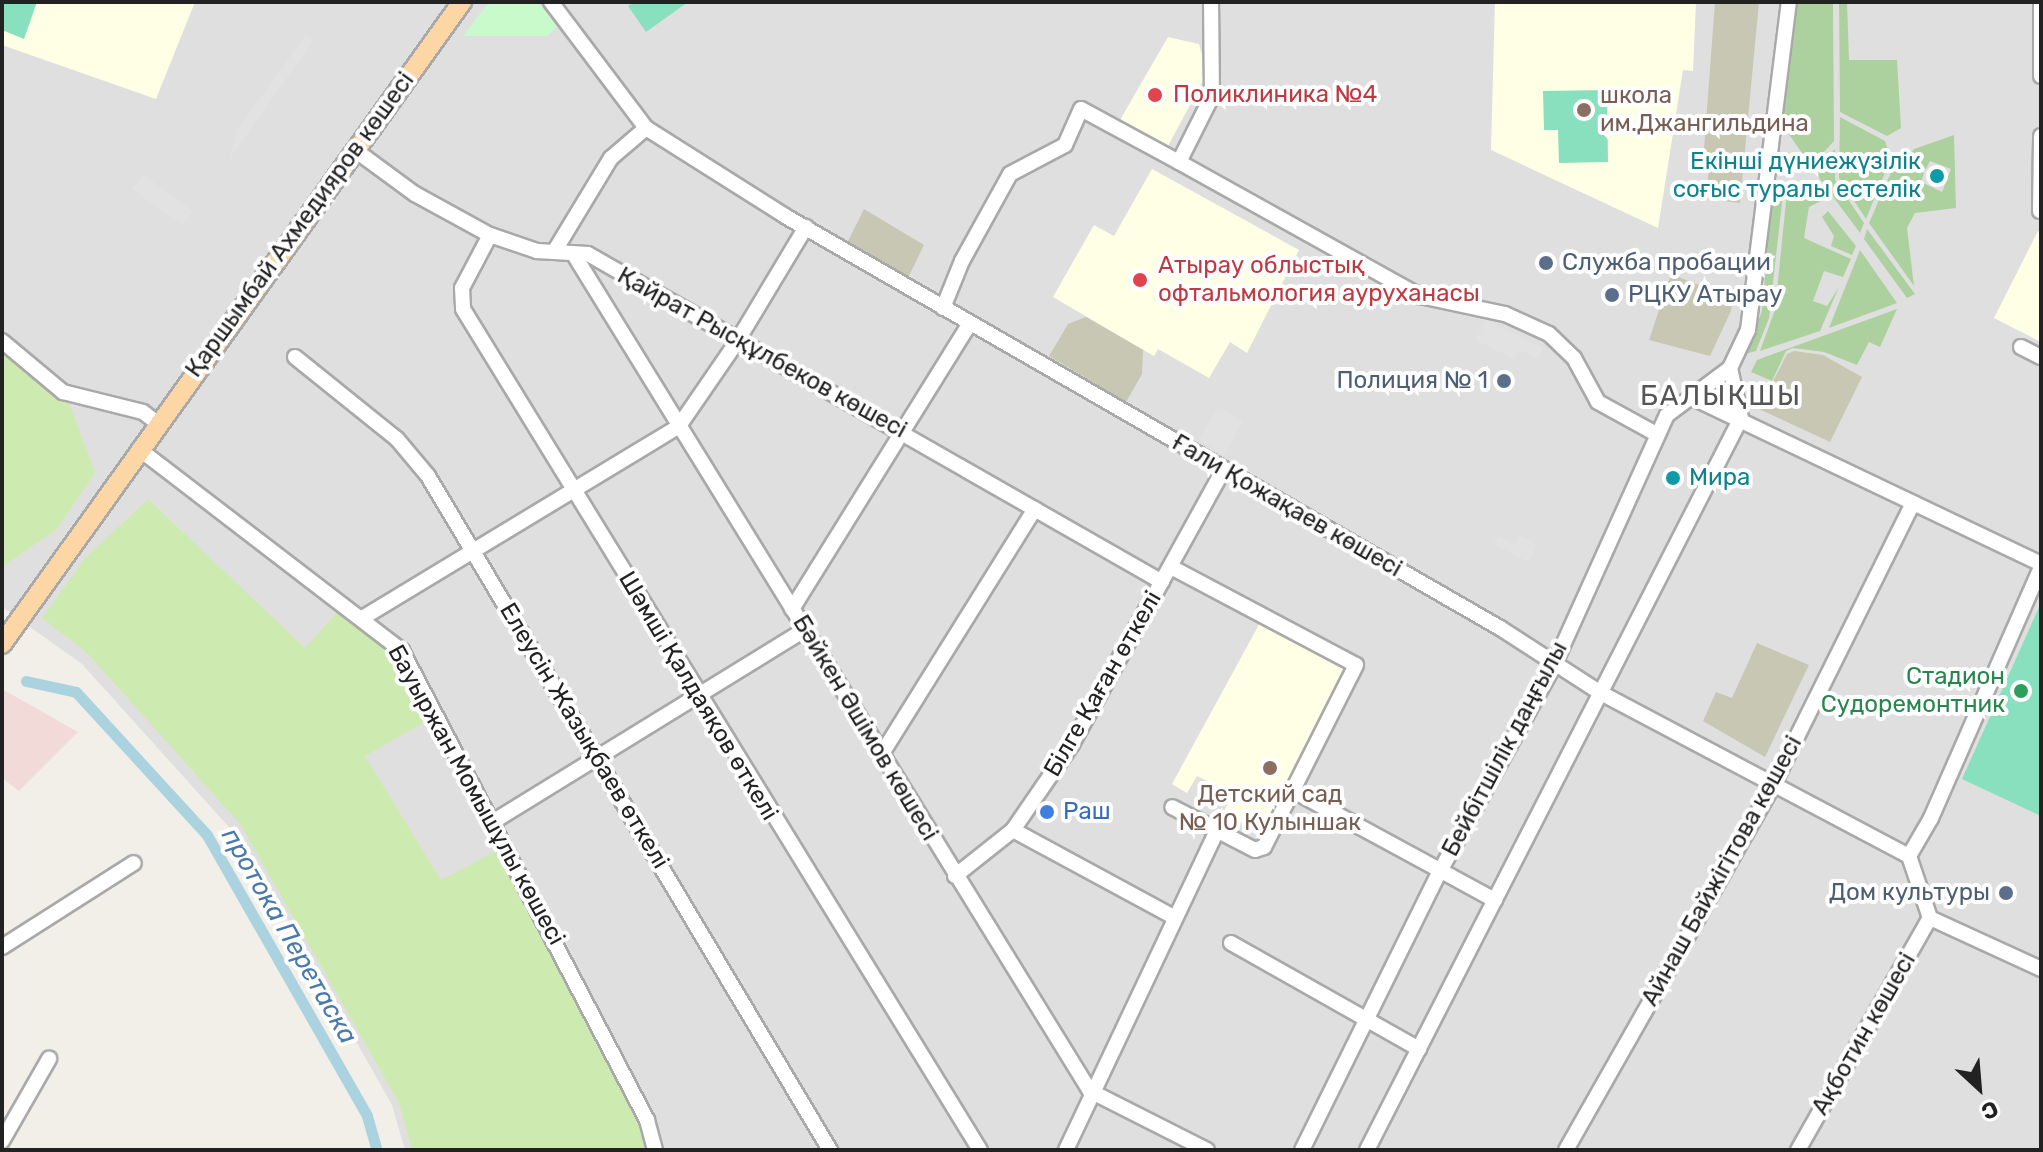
<!DOCTYPE html>
<html>
<head>
<meta charset="utf-8">
<style>
	body { margin:0 }
	#map { position:relative; width:2043px; height:1152px; overflow:hidden; background:#f2efe9; font-family:Rubik,sans-serif }
	div>[style] { position:absolute }
	.residential>* { inset:0; background:#e0dfdf }
	.commercial>* { inset:0; background:#f2dad9 }
	.education>* { inset:0; background:#ffffe5 }
	.construction>* { inset:0; background:#c7c7b4 }
	.grass>* { inset:0; background:#cdebb0 }
	.forest>* { inset:0; background:#add19e }
	.park>* { inset:0; background:#c8facc }
	.pitch>* { inset:0; background:#88e0be }
	.parking>* { inset:0; background:#e2e2e2 }
	.canal>* { height:11px; margin:-5.5px; padding:0 5.5px; transform-origin:5.5px; border-radius:5.5px; background:#aad3df }
	.roads { filter:drop-shadow(2px 0 #a9a9a9) drop-shadow(-2px 0 #a9a9a9) drop-shadow(0 2px #a9a9a9) drop-shadow(0 -2px #a9a9a9) }
	.minor>* { height:14px; margin:-7px; padding:0 7px; transform-origin:7px; border-radius:7px; background:#fff }
	.major>* { height:18px; margin:-9px; padding:0 9px; transform-origin:9px; border-radius:9px; background:#fcd6a4 }
	.dots>* { width:22px; height:22px; translate:-50% -50%; box-sizing:border-box; border:4px solid #fff; border-radius:50% }
	span { translate:-50% -50%; white-space:nowrap; text-align:center; line-height:1.15; -webkit-text-stroke:8px #fff; paint-order:stroke }
	.health-label { font-size:24px; color:#be3a42 }
	.left { translate:0 -50%; text-align:left }
	.education-label { font-size:24px; color:#785e54 }
	.culture-label { font-size:24px; color:#0d838f }
	.right { translate:-100% -50%; text-align:right }
	.street-label { font-size:24px; color:#222 }
	.service-label { font-size:24px; color:#4e5e75 }
	.leisure-label { font-size:24px; color:#27864d }
	.shop-label { font-size:24px; color:#366cbe }
	.water-label { font-size:26px; color:#4a7aab; font-style:italic }
	.quarter-label { font-size:28px; color:#555; letter-spacing:2px }
	.frame { position:absolute; inset:0; border:4px solid #222; pointer-events:none }
	.north { position:absolute; left:1939px; top:1048px; width:80px; height:80px; -webkit-text-stroke:6px #fff; paint-order:stroke; rotate:154deg; font-size:22px; font-weight:700; line-height:32px; text-align:center; color:#222 }
	.north::after { content:''; display:block; margin:auto; width:28px; height:36px; background:#222; clip-path:polygon(50% 0,100% 100%,50% 72%,0 100%) }
</style>
</head>
<body>
<div id="map">
	<div class="residential">
		<i style="clip-path:polygon(2px 2px,2041px 2px,2041px 1150px,405px 1150px,392px 1105px,246px 846px,82px 664px,2px 607px)"></i>
	</div>
	<div class="commercial">
		<i style="clip-path:polygon(2px 689px,78px 732px,19px 791px,2px 778px)"></i>
	</div>
	<div class="education">
		<i style="clip-path:polygon(2px 2px,195px 2px,156px 99px,2px 45px)"></i>
		<i style="clip-path:polygon(1495px 2px,1696px 2px,1693px 71px,1683px 70px,1658px 228px,1491px 150px)"></i>
		<i style="clip-path:polygon(1168px 37px,1199px 44px,1207px 73px,1168px 146px,1120px 120px)"></i>
		<i style="clip-path:polygon(1152px 169px,1299px 250px,1247px 353px,1230px 342px,1209px 378px,1158px 349px,1154px 356px,1053px 297px,1094px 225px,1114px 236px)"></i>
		<i style="clip-path:polygon(2038px 231px,2041px 233px,2041px 342px,1994px 318px)"></i>
		<i style="clip-path:polygon(1261px 621px,1347px 663px,1264px 834px,1223px 813px,1233px 794px,1197px 776px,1187px 793px,1172px 784px)"></i>
	</div>
	<div class="construction">
		<i style="clip-path:polygon(1715px 2px,1759px 2px,1740px 203px,1706px 199px,1709px 167px,1703px 162px)"></i>
		<i style="clip-path:polygon(864px 209px,924px 245px,908px 278px,847px 243px)"></i>
		<i style="clip-path:polygon(1671px 274px,1699px 285px,1734px 288px,1731px 311px,1710px 356px,1649px 340px)"></i>
		<i style="clip-path:polygon(1086px 317px,1143px 350px,1142px 374px,1126px 402px,1049px 356px,1068px 324px)"></i>
		<i style="clip-path:polygon(1794px 351px,1823px 355px,1862px 377px,1830px 442px,1759px 409px,1787px 354px)"></i>
		<i style="clip-path:polygon(1757px 643px,1809px 665px,1765px 757px,1703px 721px,1716px 692px,1732px 698px)"></i>
	</div>
	<div class="grass">
		<i style="clip-path:polygon(2px 348px,70px 405px,95px 473px,57px 529px,2px 567px)"></i>
		<i style="clip-path:polygon(148px 499px,305px 648px,337px 612px,394px 651px,430px 719px,365px 756px,441px 880px,500px 849px,642px 1132px,646px 1150px,412px 1150px,399px 1103px,240px 824px,88px 654px,42px 618px,85px 558px)"></i>
	</div>
	<div class="forest">
		<i style="clip-path:polygon(1795px 2px,1833px 2px,1834px 141px,1811px 166px,1781px 123px)"></i>
		<i style="clip-path:polygon(1839px 2px,1847px 2px,1849px 60px,1897px 60px,1901px 128px,1887px 136px,1840px 112px)"></i>
		<i style="clip-path:polygon(1840px 117px,1885px 141px,1891px 158px,1866px 219px,1839px 178px)"></i>
		<i style="clip-path:polygon(1954px 135px,1956px 208px,1915px 213px,1907px 228px,1914px 286px,1869px 223px,1896px 161px,1924px 173px,1921px 182px,1942px 192px,1951px 169px,1930px 161px,1926px 169px,1906px 159px,1914px 149px)"></i>
		<i style="clip-path:polygon(1835px 149px,1835px 180px,1864px 223px,1860px 233px,1814px 171px)"></i>
		<i style="clip-path:polygon(1800px 183px,1808px 184px,1821px 201px,1809px 207px,1804px 238px,1851px 259px,1843px 277px,1824px 271px,1813px 301px,1827px 306px,1839px 287px,1820px 331px,1760px 351px,1775px 310px,1787px 192px)"></i>
		<i style="clip-path:polygon(1772px 194px,1783px 194px,1769px 318px,1756px 351px,1745px 354px,1762px 311px)"></i>
		<i style="clip-path:polygon(1828px 211px,1856px 246px,1852px 255px,1831px 246px,1834px 236px,1822px 217px)"></i>
		<i style="clip-path:polygon(1867px 229px,1915px 294px,1907px 298px,1864px 239px)"></i>
		<i style="clip-path:polygon(1860px 250px,1897px 303px,1829px 328px)"></i>
		<i style="clip-path:polygon(1897px 309px,1880px 347px,1869px 342px,1857px 365px,1824px 352px,1793px 348px,1786px 351px,1772px 381px,1751px 372px,1757px 360px)"></i>
	</div>
	<div class="park">
		<i style="clip-path:polygon(489px 2px,538px 3px,559px 25px,547px 36px,463px 36px)"></i>
	</div>
	<div class="pitch">
		<i style="clip-path:polygon(4px 2px,37px 2px,24px 39px,2px 30px)"></i>
		<i style="clip-path:polygon(634px 2px,688px 2px,646px 32px,628px 6px)"></i>
		<i style="clip-path:polygon(1607px 90px,1608px 162px,1559px 163px,1558px 130px,1544px 130px,1543px 91px)"></i>
		<i style="clip-path:polygon(2041px 603px,2041px 816px,1962px 779px)"></i>
	</div>
	<div class="parking">
		<i style="clip-path:polygon(306px 35px,314px 40px,230px 158px,237px 130px)"></i>
		<i style="clip-path:polygon(143px 175px,193px 211px,182px 225px,132px 189px)"></i>
		<i style="clip-path:polygon(1486px 320px,1543px 348px,1538px 359px,1519px 350px,1514px 359px,1476px 340px)"></i>
		<i style="clip-path:polygon(1218px 407px,1243px 422px,1224px 455px,1199px 440px)"></i>
		<i style="clip-path:polygon(1520px 535px,1537px 545px,1528px 562px,1494px 544px,1498px 536px,1515px 545px)"></i>
	</div>
	<div class="canal">
		<i style="left:26px;top:681px;width:51px;rotate:12.4deg"></i>
		<i style="left:76px;top:692px;width:194px;rotate:47.5deg"></i>
		<i style="left:207px;top:835px;width:323px;rotate:60.3deg"></i>
		<i style="left:367px;top:1116px;width:35px;rotate:74deg"></i>
	</div>
	<div class="roads">
		<div class="minor">
			<i style="left:551px;top:2px;width:158px;rotate:53deg"></i>
			<i style="left:646px;top:128px;width:165px;rotate:32.3deg"></i>
			<i style="left:785px;top:216px;width:825px;rotate:29.95deg"></i>
			<i style="left:1500px;top:628px;width:120px;rotate:32.8deg"></i>
			<i style="left:1601px;top:693px;width:348px;rotate:27.9deg"></i>
			<i style="left:1909px;top:856px;width:65px;rotate:71.3deg"></i>
			<i style="left:1930px;top:918px;width:122px;rotate:24.7deg"></i>
			<i style="left:2041px;top:2px;width:74px;rotate:90deg"></i>
			<i style="left:355px;top:150px;width:74px;rotate:36.3deg"></i>
			<i style="left:415px;top:194px;width:85px;rotate:28.7deg"></i>
			<i style="left:490px;top:235px;width:50px;rotate:18.8deg"></i>
			<i style="left:537px;top:251px;width:51px;rotate:3.4deg"></i>
			<i style="left:588px;top:254px;width:661px;rotate:29.74deg"></i>
			<i style="left:1179px;top:162px;width:276px;rotate:29.1deg"></i>
			<i style="left:1420px;top:296px;width:87px;rotate:12deg"></i>
			<i style="left:1505px;top:314px;width:48px;rotate:24.4deg"></i>
			<i style="left:1549px;top:334px;width:35px;rotate:44deg"></i>
			<i style="left:1574px;top:358px;width:50px;rotate:61.4deg"></i>
			<i style="left:1598px;top:402px;width:68px;rotate:28.8deg"></i>
			<i style="left:2040px;top:211px;width:75px;rotate:-89.2deg"></i>
			<i style="left:490px;top:235px;width:60px;rotate:117.8deg"></i>
			<i style="left:462px;top:288px;width:21px;rotate:87deg"></i>
			<i style="left:463px;top:309px;width:987px;rotate:58.42deg"></i>
			<i style="left:554px;top:252px;width:110px;rotate:-58.8deg"></i>
			<i style="left:611px;top:158px;width:46px;rotate:-40.6deg"></i>
			<i style="left:573px;top:253px;width:985px;rotate:58.33deg"></i>
			<i style="left:1090px;top:1091px;width:131px;rotate:26.8deg"></i>
			<i style="left:943px;top:308px;width:51px;rotate:-68deg"></i>
			<i style="left:962px;top:261px;width:99px;rotate:-61.1deg"></i>
			<i style="left:1010px;top:174px;width:62px;rotate:-27.8deg"></i>
			<i style="left:1065px;top:145px;width:39px;rotate:-66deg"></i>
			<i style="left:1081px;top:109px;width:111px;rotate:28.4deg"></i>
			<i style="left:1179px;top:162px;width:74px;rotate:-63.4deg"></i>
			<i style="left:1212px;top:96px;width:94px;rotate:-90.6deg"></i>
			<i style="left:2px;top:341px;width:80px;rotate:39.9deg"></i>
			<i style="left:63px;top:392px;width:82px;rotate:14deg"></i>
			<i style="left:143px;top:412px;width:18px;rotate:38deg"></i>
			<i style="left:2021px;top:347px;width:22px;rotate:27deg"></i>
			<i style="left:295px;top:357px;width:131px;rotate:38.8deg"></i>
			<i style="left:397px;top:439px;width:48px;rotate:50deg"></i>
			<i style="left:428px;top:476px;width:785px;rotate:59.19deg"></i>
			<i style="left:1691px;top:397px;width:388px;rotate:25.5deg"></i>
			<i style="left:139px;top:449px;width:332px;rotate:37.5deg"></i>
			<i style="left:402px;top:651px;width:529px;rotate:62.42deg"></i>
			<i style="left:647px;top:1120px;width:31px;rotate:75deg"></i>
			<i style="left:1171px;top:567px;width:209px;rotate:27.9deg"></i>
			<i style="left:1356px;top:665px;width:204px;rotate:116.8deg"></i>
			<i style="left:1264px;top:847px;width:9px;rotate:162deg"></i>
			<i style="left:1255px;top:850px;width:93px;rotate:-152.6deg"></i>
			<i style="left:792px;top:609px;width:337px;rotate:-58.1deg"></i>
			<i style="left:364px;top:617px;width:368px;rotate:-31.2deg"></i>
			<i style="left:679px;top:426px;width:104px;rotate:-55.5deg"></i>
			<i style="left:738px;top:340px;width:132px;rotate:-59deg"></i>
			<i style="left:881px;top:755px;width:290px;rotate:-58deg"></i>
			<i style="left:1292px;top:790px;width:231px;rotate:28.5deg"></i>
			<i style="left:494px;top:821px;width:365px;rotate:-31.6deg"></i>
			<i style="left:1013px;top:830px;width:183px;rotate:28.4deg"></i>
			<i style="left:1909px;top:856px;width:44px;rotate:-59.9deg"></i>
			<i style="left:1931px;top:818px;width:273px;rotate:-66.3deg"></i>
			<i style="left:955px;top:876px;width:74px;rotate:-38.4deg"></i>
			<i style="left:1013px;top:830px;width:104px;rotate:-55.5deg"></i>
			<i style="left:1072px;top:744px;width:313px;rotate:-61.1deg"></i>
			<i style="left:1231px;top:943px;width:216px;rotate:29.4deg"></i>
			<i style="left:2px;top:947px;width:156px;rotate:-32.5deg"></i>
			<i style="left:2px;top:1141px;width:95px;rotate:-60.2deg"></i>
			<i style="left:1066px;top:1150px;width:353px;rotate:-64.7deg"></i>
			<i style="left:1302px;top:1150px;width:311px;rotate:-63.7deg"></i>
			<i style="left:1440px;top:871px;width:235px;rotate:-61deg"></i>
			<i style="left:1554px;top:665px;width:274px;rotate:-65.7deg"></i>
			<i style="left:1667px;top:415px;width:79px;rotate:-36.7deg"></i>
			<i style="left:1730px;top:368px;width:42px;rotate:-64.7deg"></i>
			<i style="left:1748px;top:330px;width:331px;rotate:-82.9deg"></i>
			<i style="left:1367px;top:1150px;width:822px;rotate:-62.94deg"></i>
			<i style="left:1741px;top:418px;width:51px;rotate:-102.4deg"></i>
			<i style="left:1566px;top:1150px;width:420px;rotate:-60.4deg"></i>
			<i style="left:1773px;top:785px;width:315px;rotate:-63.6deg"></i>
			<i style="left:1798px;top:1150px;width:267px;rotate:-60.4deg"></i>
		</div>
		<div class="major">
			<i style="left:2px;top:644px;width:790px;rotate:-54.38deg"></i>
		</div>
	</div>
	<div class="dots">
		<i style="left:1155px;top:95px;background:#e0444e"></i>
		<i style="left:1584px;top:110px;background:#8d6e63"></i>
		<i style="left:1937px;top:176px;background:#0f9aa8"></i>
		<i style="left:1546px;top:263px;background:#5c6f8a"></i>
		<i style="left:1140px;top:280px;background:#e0444e"></i>
		<i style="left:1612px;top:295px;background:#5c6f8a"></i>
		<i style="left:1504px;top:381px;background:#5c6f8a"></i>
		<i style="left:1673px;top:478px;background:#0f9aa8"></i>
		<i style="left:2021px;top:691px;background:#2e9e5b"></i>
		<i style="left:1270px;top:768px;background:#8d6e63"></i>
		<i style="left:1047px;top:812px;background:#3f7fe0"></i>
		<i style="left:2006px;top:893px;background:#5c6f8a"></i>
	</div>
	<div class="health-label">
		<span class="left" style="left:1173px;top:95px">Поликлиника №4</span>
		<span class="left" style="left:1158px;top:280px">Атырау облыстық<br>офтальмология ауруханасы</span>
	</div>
	<div class="education-label">
		<span class="left" style="left:1600px;top:110px">школа<br>им.Джангильдина</span>
		<span style="left:1270px;top:809px">Детский сад<br>№ 10 Кулыншак</span>
	</div>
	<div class="culture-label">
		<span class="right" style="left:1921px;top:176px">Екінші дүниежүзілік<br>соғыс туралы естелік</span>
		<span class="left" style="left:1689px;top:478px">Мира</span>
	</div>
	<div class="street-label">
		<span style="left:300px;top:225px;rotate:-54deg">Қаршымбай Ахмедияров көшесі</span>
		<span style="left:762px;top:353px;rotate:29deg">Қайрат Рысқұлбеков көшесі</span>
		<span style="left:1287px;top:506px;rotate:30deg">Ғали Қожақаев көшесі</span>
		<span style="left:1103px;top:684px;rotate:-60deg">Білге Қаған өткелі</span>
		<span style="left:698px;top:696px;rotate:59deg">Шәмші Қалдаяқов өткелі</span>
		<span style="left:865px;top:728px;rotate:59deg">Бәйкен Әшімов көшесі</span>
		<span style="left:584px;top:736px;rotate:59deg">Елеусін Жазықбаев өткелі</span>
		<span style="left:1505px;top:749px;rotate:-62deg">Бейбітшілік даңғылы</span>
		<span style="left:476px;top:795px;rotate:61deg">Бауыржан Момышұлы көшесі</span>
		<span style="left:1722px;top:871px;rotate:-61deg">Айнаш Байжігітова көшесі</span>
		<span style="left:1864px;top:1034px;rotate:-60deg">Ақботин көшесі</span>
	</div>
	<div class="service-label">
		<span class="left" style="left:1562px;top:263px">Служба пробации</span>
		<span class="left" style="left:1628px;top:295px">РЦКУ Атырау</span>
		<span class="right" style="left:1488px;top:381px">Полиция № 1</span>
		<span class="right" style="left:1990px;top:893px">Дом культуры</span>
	</div>
	<div class="leisure-label">
		<span class="right" style="left:2005px;top:691px">Стадион<br>Судоремонтник</span>
	</div>
	<div class="shop-label">
		<span class="left" style="left:1063px;top:812px">Раш</span>
	</div>
	<div class="water-label">
		<span style="left:289px;top:936px;rotate:60deg">протока Перетаска</span>
	</div>
	<div class="quarter-label">
		<span style="left:1721px;top:396px">БАЛЫҚШЫ</span>
	</div>
	<div class="frame"></div>
	<div class="north">С</div>
</div>
</body>
</html>
